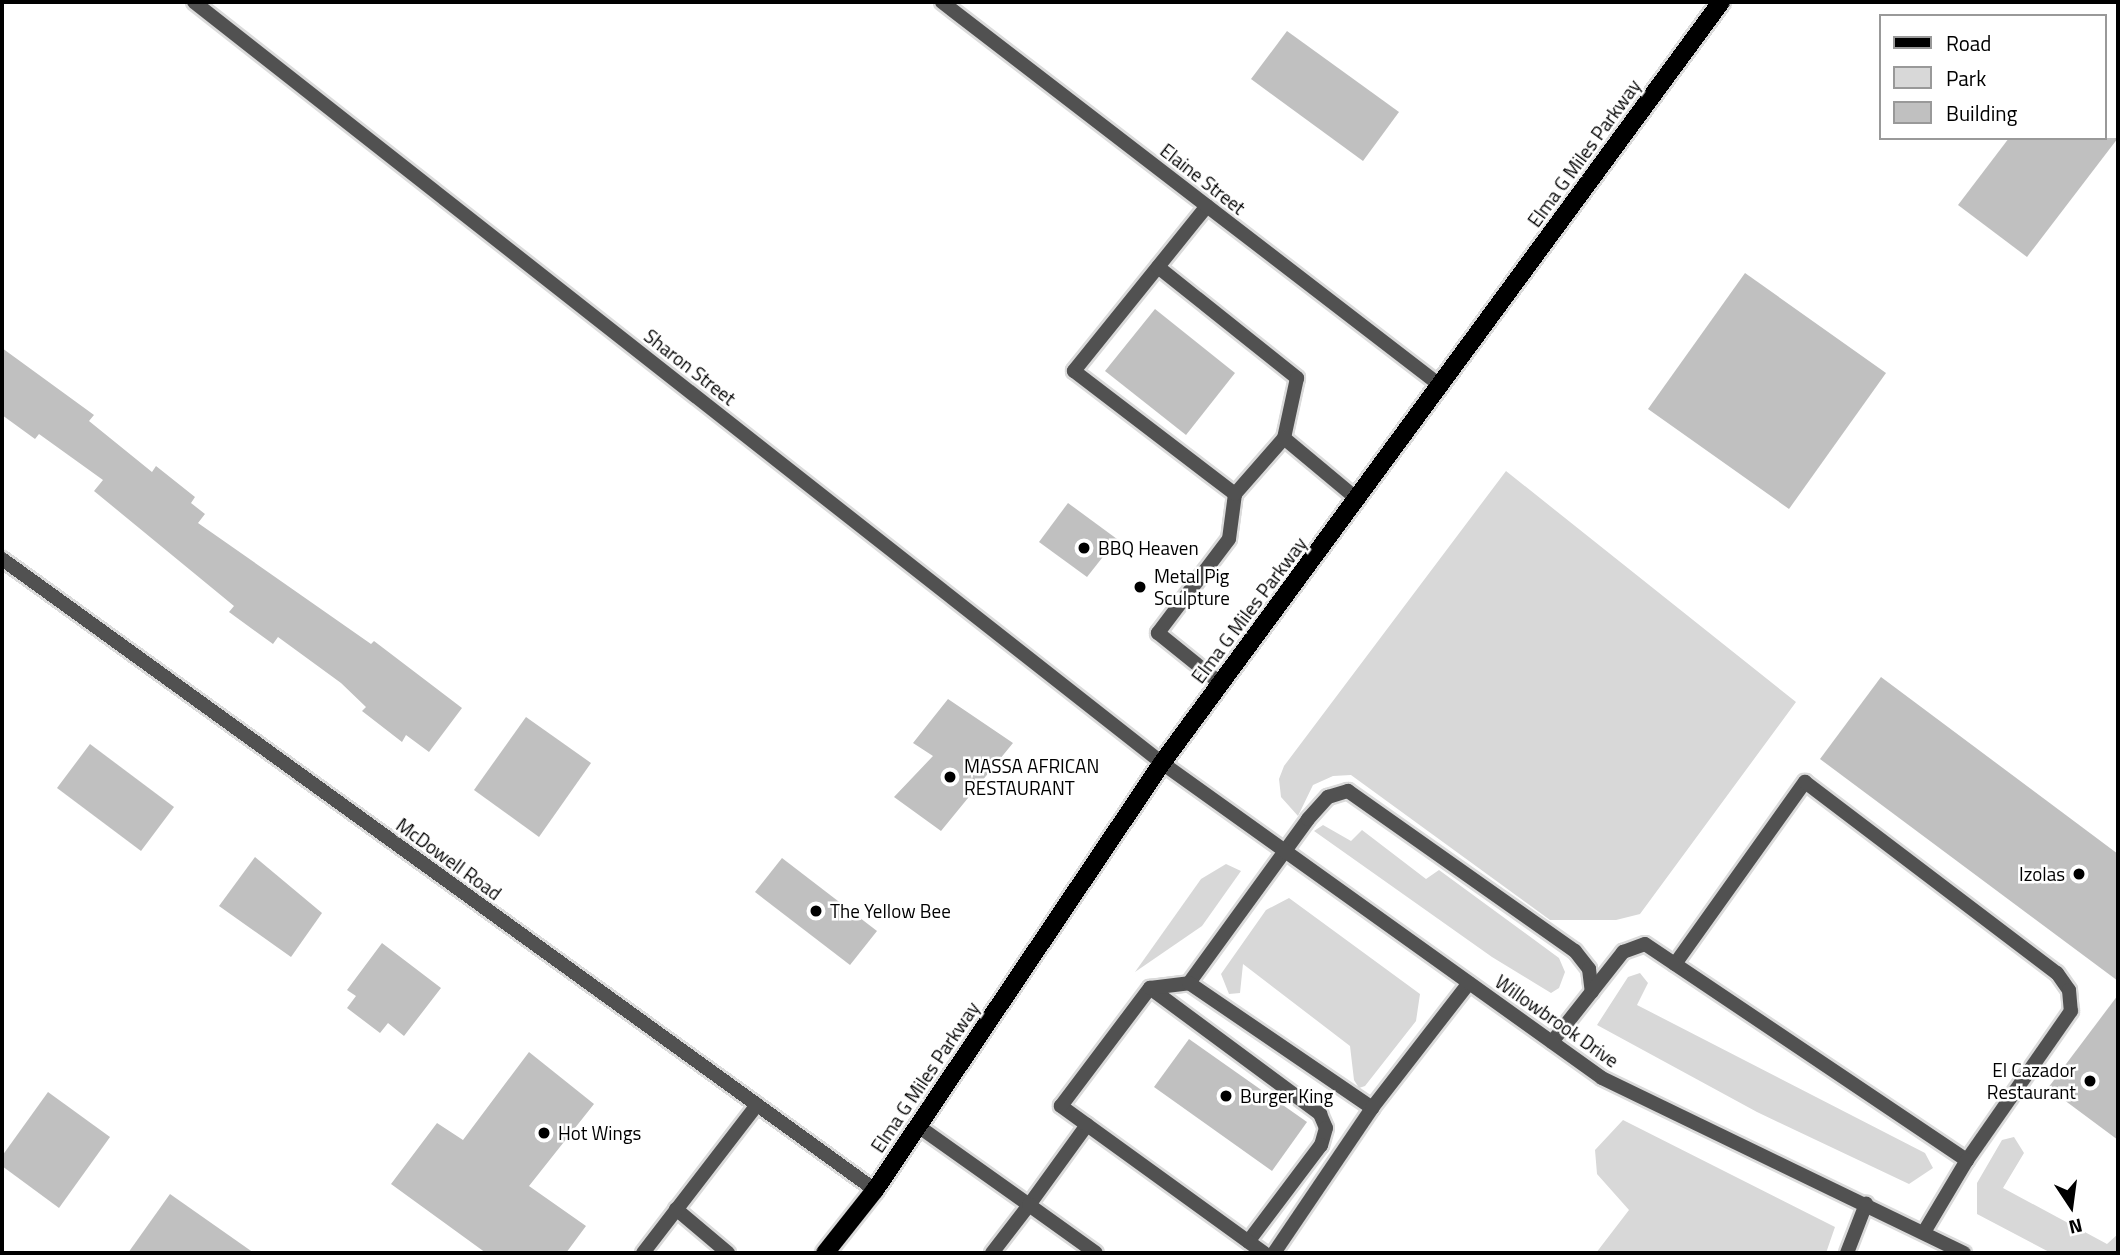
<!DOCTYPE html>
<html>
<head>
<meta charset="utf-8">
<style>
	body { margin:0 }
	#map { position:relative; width:2120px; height:1255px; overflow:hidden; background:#fff; font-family:"Titillium Web",sans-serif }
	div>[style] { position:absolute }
	.green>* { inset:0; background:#d8d8d8 }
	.building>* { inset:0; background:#c0c0c0 }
	.roads { filter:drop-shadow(2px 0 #dbdbdb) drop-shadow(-2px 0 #dbdbdb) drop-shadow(0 2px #dbdbdb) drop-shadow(0 -2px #dbdbdb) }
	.service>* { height:14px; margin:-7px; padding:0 7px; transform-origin:7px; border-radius:7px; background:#515151 }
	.minor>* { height:14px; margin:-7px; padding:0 7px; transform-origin:7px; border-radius:7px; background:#515151 }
	.primary>* { height:18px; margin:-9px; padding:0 9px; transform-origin:9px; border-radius:9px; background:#000 }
	.dots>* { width:19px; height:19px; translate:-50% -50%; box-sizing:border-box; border:4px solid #fff; border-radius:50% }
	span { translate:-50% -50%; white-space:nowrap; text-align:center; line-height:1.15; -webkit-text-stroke:5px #fff; paint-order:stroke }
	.street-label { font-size:19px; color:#000 }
	.poi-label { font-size:19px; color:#000 }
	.left { translate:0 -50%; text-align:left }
	.right { translate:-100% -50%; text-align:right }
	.frame { position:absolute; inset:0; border:4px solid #000; pointer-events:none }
	.legend { position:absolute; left:1879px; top:14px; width:228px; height:126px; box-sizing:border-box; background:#fff; border:2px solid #999; margin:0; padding:9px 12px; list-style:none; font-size:21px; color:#000 }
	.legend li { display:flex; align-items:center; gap:14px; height:35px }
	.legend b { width:35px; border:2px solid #999 }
	.north { position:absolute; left:2036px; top:1171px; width:70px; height:70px; -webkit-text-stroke:5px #fff; paint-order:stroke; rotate:167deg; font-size:19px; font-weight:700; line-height:28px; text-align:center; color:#000 }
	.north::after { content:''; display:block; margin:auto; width:24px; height:32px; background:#000; clip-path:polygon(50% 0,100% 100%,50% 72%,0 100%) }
</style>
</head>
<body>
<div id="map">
	<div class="green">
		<i style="clip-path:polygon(1506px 471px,1796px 702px,1640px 914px,1616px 920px,1550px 920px,1351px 775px,1333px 776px,1313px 785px,1298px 816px,1281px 797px,1279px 779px,1284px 766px)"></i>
		<i style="clip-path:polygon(1323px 825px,1351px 841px,1362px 830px,1426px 879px,1439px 870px,1559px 958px,1565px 972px,1559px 988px,1551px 993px,1492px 957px,1314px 831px)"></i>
		<i style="clip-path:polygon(1226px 864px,1241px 871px,1202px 926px,1135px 972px,1201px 879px)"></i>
		<i style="clip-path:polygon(1289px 898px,1420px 994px,1416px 1021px,1365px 1086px,1359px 1088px,1354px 1080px,1350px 1046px,1243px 964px,1240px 993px,1229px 994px,1221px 974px,1266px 910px)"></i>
		<i style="clip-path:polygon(1640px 973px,1648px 983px,1637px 1005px,1925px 1153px,1933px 1168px,1909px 1184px,1757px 1112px,1597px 1025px,1628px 977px)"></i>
		<i style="clip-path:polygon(1623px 1120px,1835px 1227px,1826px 1253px,1596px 1253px,1629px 1210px,1597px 1174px,1595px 1150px)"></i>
		<i style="clip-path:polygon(2014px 1137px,2024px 1153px,2003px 1188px,2107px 1244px,2118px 1234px,2118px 1253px,2051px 1253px,1977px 1214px,1977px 1183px,2002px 1140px)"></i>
	</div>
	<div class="building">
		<i style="clip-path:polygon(1287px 31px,1399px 112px,1363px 161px,1251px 79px)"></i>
		<i style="clip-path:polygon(2009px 138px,2118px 138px,2027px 257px,1958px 205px)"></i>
		<i style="clip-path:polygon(1745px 273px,1886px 373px,1789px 509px,1648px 409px)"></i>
		<i style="clip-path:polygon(1155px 309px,1235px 373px,1186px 435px,1105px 371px)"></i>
		<i style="clip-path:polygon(2px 348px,94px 415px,89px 421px,152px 472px,156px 466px,195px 497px,191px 503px,205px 514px,198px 523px,371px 644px,374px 641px,462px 708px,429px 752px,406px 735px,402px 742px,362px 711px,366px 707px,341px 683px,278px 637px,273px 644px,229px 612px,234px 606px,94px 491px,103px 480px,39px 434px,35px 439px,2px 415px)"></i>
		<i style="clip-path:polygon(1068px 503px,1117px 539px,1087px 577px,1039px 542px)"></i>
		<i style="clip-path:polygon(1881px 677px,2118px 854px,2118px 981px,1820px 759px)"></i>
		<i style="clip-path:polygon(948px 699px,1013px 743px,941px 831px,894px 797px,933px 756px,913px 743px)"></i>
		<i style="clip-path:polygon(526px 717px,591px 763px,539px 837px,474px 790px)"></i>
		<i style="clip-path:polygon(90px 744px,174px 807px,141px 851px,57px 788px)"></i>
		<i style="clip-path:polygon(255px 857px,322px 913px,291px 957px,219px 906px)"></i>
		<i style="clip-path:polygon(782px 858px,877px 931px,850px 965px,755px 892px)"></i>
		<i style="clip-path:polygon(382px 943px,441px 988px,404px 1036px,388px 1023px,380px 1033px,347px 1008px,356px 996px,347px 990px)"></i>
		<i style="clip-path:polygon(2118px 995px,2118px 1140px,2048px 1088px)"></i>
		<i style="clip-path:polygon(1189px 1039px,1307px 1122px,1272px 1171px,1154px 1087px)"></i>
		<i style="clip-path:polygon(529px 1052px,594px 1104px,529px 1186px,586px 1226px,566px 1253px,486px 1253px,391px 1184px,437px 1123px,463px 1140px)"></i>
		<i style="clip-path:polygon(48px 1092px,110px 1137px,59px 1208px,2px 1166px,2px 1156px)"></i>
		<i style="clip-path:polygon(170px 1194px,254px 1253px,128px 1253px)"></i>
	</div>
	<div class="roads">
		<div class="service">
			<i style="left:1207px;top:206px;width:212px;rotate:128.9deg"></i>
			<i style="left:1074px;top:371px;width:203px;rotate:37.4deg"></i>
			<i style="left:1235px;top:494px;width:45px;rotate:97.6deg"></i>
			<i style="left:1229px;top:539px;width:118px;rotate:127.1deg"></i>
			<i style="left:1158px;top:633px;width:80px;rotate:38.9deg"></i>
			<i style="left:1158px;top:267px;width:178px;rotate:38.6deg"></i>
			<i style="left:1297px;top:378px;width:61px;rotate:102.2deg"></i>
			<i style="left:1235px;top:494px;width:74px;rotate:-48.8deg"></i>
			<i style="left:1284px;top:438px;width:95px;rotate:39.9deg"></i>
			<i style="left:1675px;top:964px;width:224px;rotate:-54.5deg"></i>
			<i style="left:1805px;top:782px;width:316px;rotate:37.2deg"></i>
			<i style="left:2057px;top:973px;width:21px;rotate:55deg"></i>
			<i style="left:2069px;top:990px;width:21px;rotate:85deg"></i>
			<i style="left:2071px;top:1011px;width:182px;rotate:124.9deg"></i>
			<i style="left:1189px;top:983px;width:203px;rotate:-54deg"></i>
			<i style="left:1308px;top:819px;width:30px;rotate:-48deg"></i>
			<i style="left:1328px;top:797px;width:21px;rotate:-17deg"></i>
			<i style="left:1348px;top:791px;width:278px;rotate:35.2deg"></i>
			<i style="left:1575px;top:951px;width:23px;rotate:52deg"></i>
			<i style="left:1589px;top:969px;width:23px;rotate:83deg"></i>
			<i style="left:1150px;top:988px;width:212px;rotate:36.5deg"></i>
			<i style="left:1320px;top:1114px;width:15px;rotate:67deg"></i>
			<i style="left:1326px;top:1128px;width:18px;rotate:106deg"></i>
			<i style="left:1321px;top:1145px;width:121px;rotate:127deg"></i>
			<i style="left:1552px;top:1042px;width:115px;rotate:-51.7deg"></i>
			<i style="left:1623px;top:952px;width:23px;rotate:-20deg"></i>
			<i style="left:1645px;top:944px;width:388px;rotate:33.9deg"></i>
			<i style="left:1967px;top:1160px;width:84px;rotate:120.8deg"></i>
			<i style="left:918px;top:1126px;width:136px;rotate:35.4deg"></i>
			<i style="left:1029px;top:1205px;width:99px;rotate:-54.1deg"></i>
			<i style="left:676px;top:1209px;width:68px;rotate:40.2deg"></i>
			<i style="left:643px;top:1253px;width:187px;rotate:-52.4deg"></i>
			<i style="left:992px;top:1253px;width:61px;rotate:-52.4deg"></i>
			<i style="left:1029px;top:1205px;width:82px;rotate:35.6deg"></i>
			<i style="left:1264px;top:1253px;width:251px;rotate:-144.1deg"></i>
			<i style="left:1061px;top:1106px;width:148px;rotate:-53deg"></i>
			<i style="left:1150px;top:988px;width:39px;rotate:-7deg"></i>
			<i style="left:1189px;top:983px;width:222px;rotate:34.3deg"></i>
			<i style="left:1274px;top:1253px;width:175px;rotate:-55.9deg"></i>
			<i style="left:1372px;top:1108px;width:158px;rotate:-52.2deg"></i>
			<i style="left:1847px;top:1253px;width:53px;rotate:-68.8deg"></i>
		</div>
		<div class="minor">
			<i style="left:194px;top:2px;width:1231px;rotate:38.17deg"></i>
			<i style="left:1162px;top:763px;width:541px;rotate:35.6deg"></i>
			<i style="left:1602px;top:1078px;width:402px;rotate:25.8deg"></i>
			<i style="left:942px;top:2px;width:630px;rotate:37.58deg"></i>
			<i style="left:2px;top:559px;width:1077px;rotate:35.86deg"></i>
		</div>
		<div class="primary">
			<i style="left:825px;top:1253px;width:80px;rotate:-51.6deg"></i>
			<i style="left:875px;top:1190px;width:514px;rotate:-56.09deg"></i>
			<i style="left:1162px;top:763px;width:944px;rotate:-53.7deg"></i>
		</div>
	</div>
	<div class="dots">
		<i style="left:1084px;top:548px;background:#000"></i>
		<i style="left:1140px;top:587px;background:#000"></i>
		<i style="left:950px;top:777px;background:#000"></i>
		<i style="left:2079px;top:874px;background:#000"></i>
		<i style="left:816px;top:911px;background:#000"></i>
		<i style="left:2090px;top:1081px;background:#000"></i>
		<i style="left:1226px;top:1096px;background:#000"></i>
		<i style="left:544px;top:1133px;background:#000"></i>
	</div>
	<div class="street-label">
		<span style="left:1584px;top:153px;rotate:-54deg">Elma G Miles Parkway</span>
		<span style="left:1203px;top:179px;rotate:38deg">Elaine Street</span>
		<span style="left:690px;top:367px;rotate:38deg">Sharon Street</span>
		<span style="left:1249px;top:610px;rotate:-53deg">Elma G Miles Parkway</span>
		<span style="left:449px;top:859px;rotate:36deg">McDowell Road</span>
		<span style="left:1557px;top:1021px;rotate:35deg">Willowbrook Drive</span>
		<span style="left:925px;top:1077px;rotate:-56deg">Elma G Miles Parkway</span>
	</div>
	<div class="poi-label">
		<span class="left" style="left:1098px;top:548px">BBQ Heaven</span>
		<span class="left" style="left:1154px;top:587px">Metal Pig<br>Sculpture</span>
		<span class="left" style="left:964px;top:777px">MASSA AFRICAN<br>RESTAURANT</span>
		<span class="right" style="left:2065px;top:874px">Izolas</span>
		<span class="left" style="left:830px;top:911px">The Yellow Bee</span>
		<span class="right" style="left:2076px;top:1081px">El Cazador<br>Restaurant</span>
		<span class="left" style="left:1240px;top:1096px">Burger King</span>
		<span class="left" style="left:558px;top:1133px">Hot Wings</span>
	</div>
	<div class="frame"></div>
	<ul class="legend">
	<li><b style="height:9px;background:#000"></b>Road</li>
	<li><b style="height:19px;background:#d8d8d8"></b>Park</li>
	<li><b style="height:19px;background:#c0c0c0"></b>Building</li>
	</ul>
	<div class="north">N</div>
</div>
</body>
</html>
